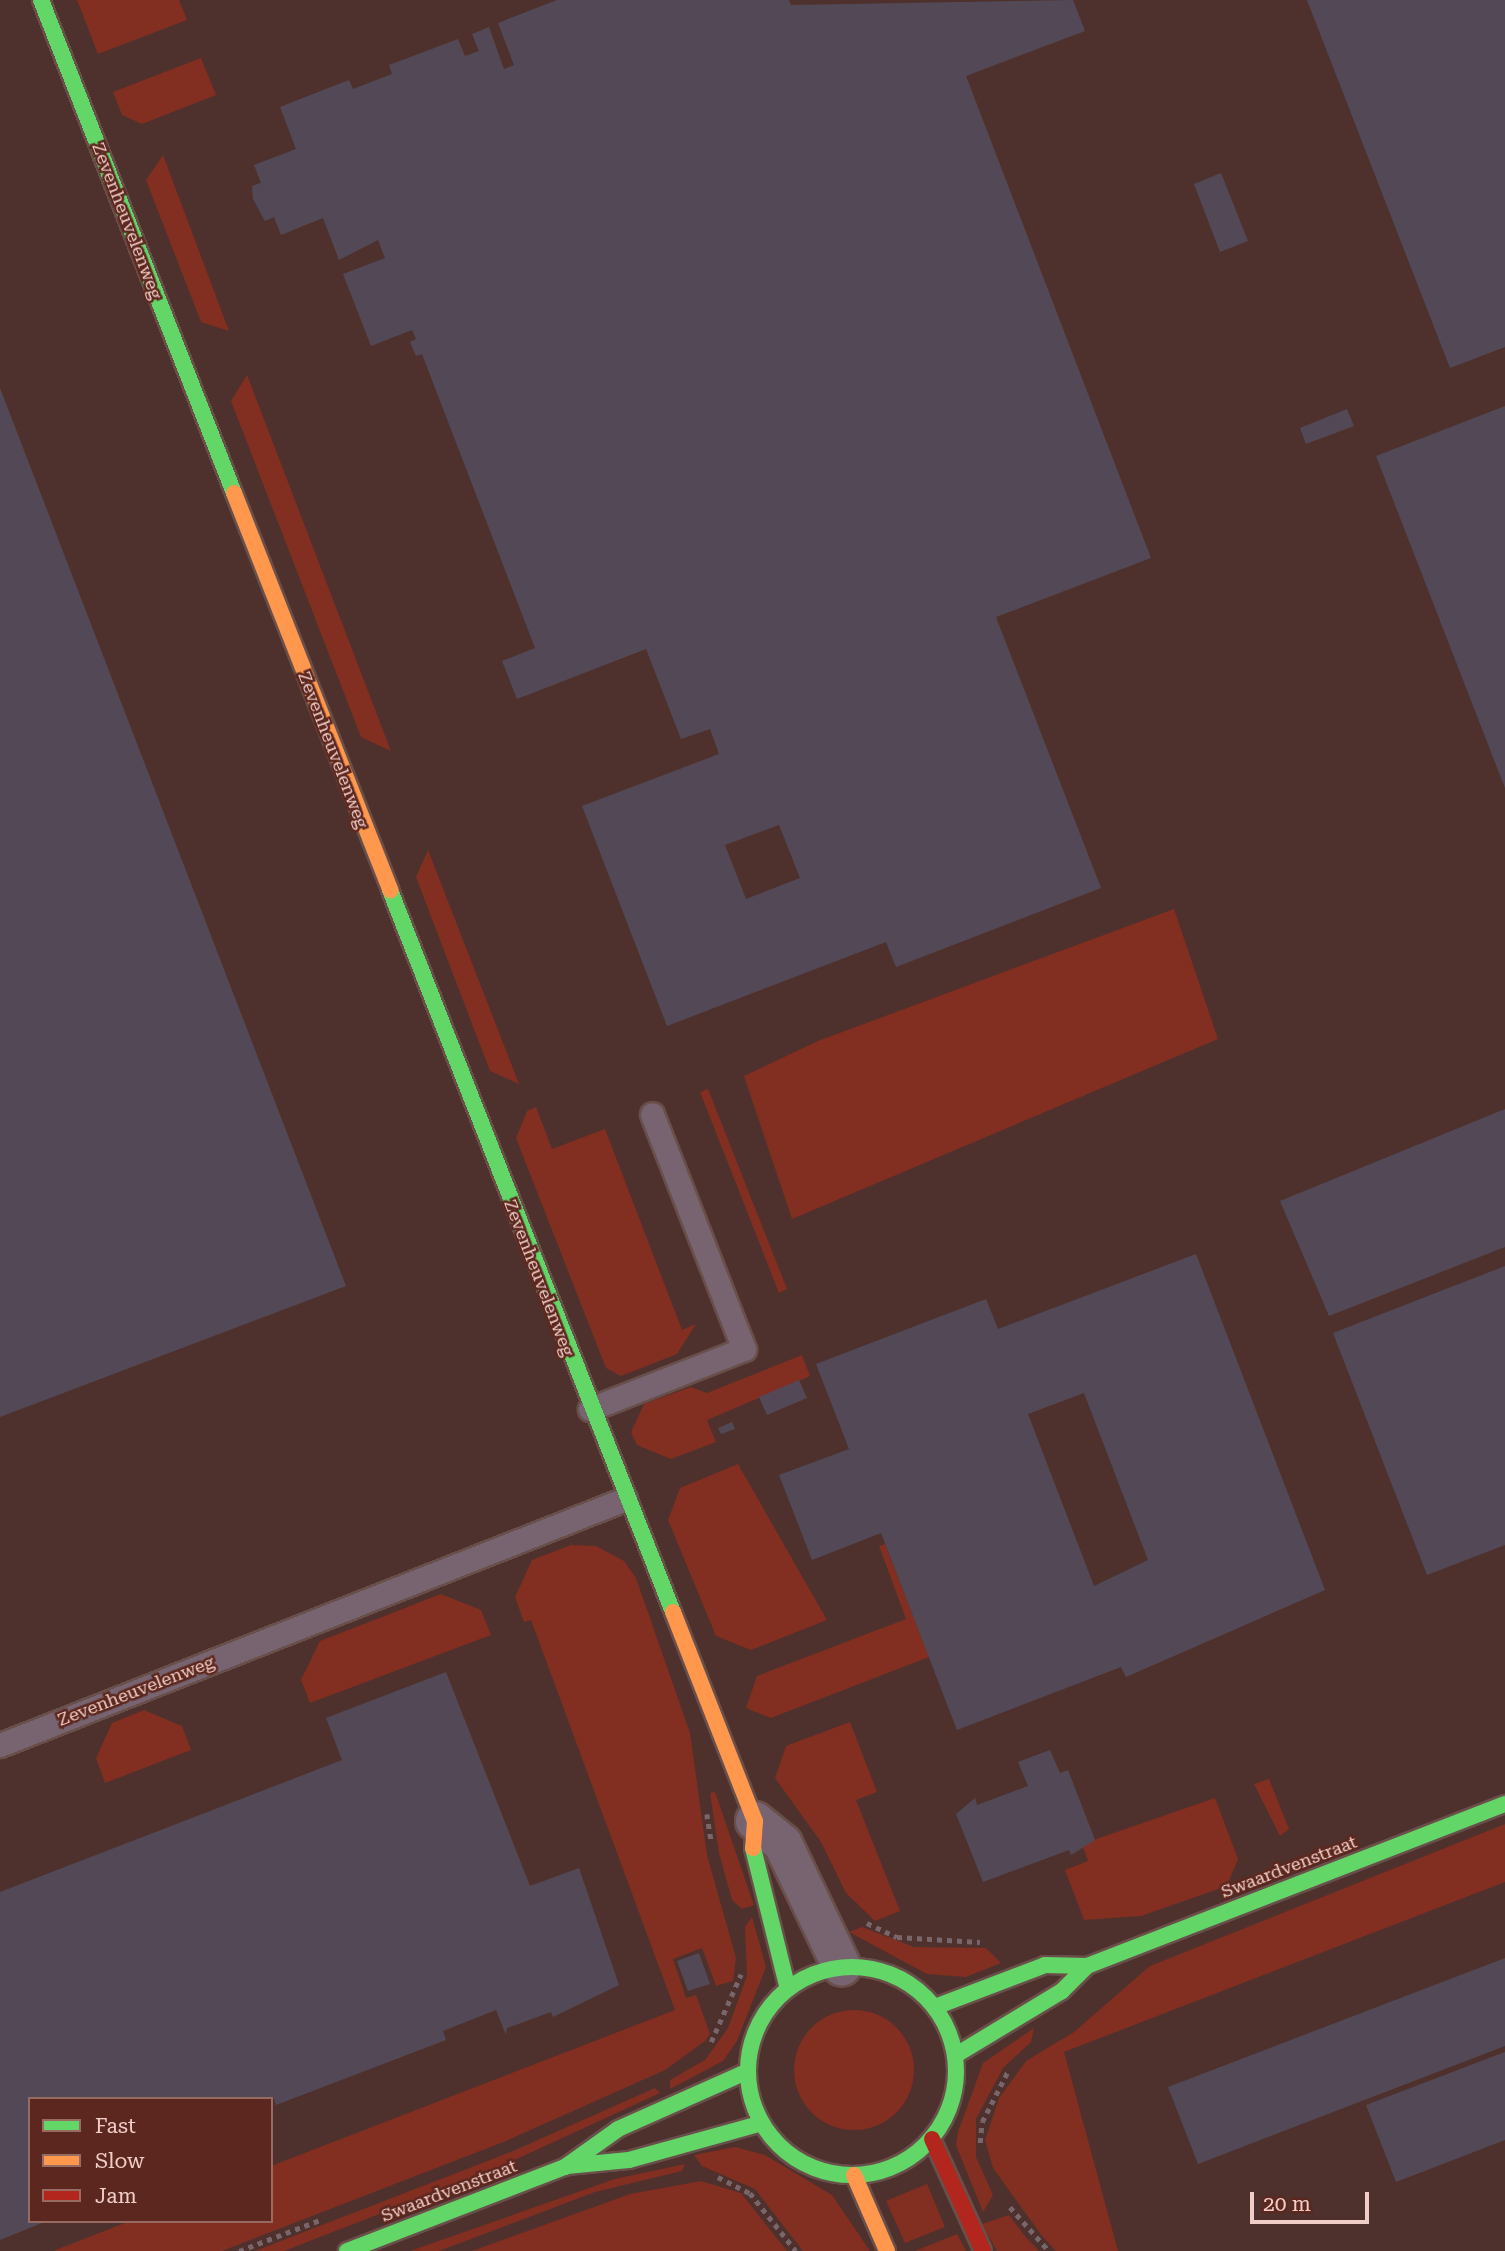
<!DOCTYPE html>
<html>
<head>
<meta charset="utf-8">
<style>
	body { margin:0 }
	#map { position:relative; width:1505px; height:2251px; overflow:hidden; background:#4e312c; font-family:"Roboto Serif",serif }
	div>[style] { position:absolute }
	.green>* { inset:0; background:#822e21 }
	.round { border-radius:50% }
	.building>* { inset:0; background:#534956 }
	.path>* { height:4.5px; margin-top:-2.25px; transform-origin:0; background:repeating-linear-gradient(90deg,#78666b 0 5px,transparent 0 10px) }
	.roads { filter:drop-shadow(2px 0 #694f4a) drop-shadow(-2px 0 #694f4a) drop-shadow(0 2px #694f4a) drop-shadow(0 -2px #694f4a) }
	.lane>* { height:23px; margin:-11.5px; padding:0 11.5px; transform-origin:11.5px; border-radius:11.5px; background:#776470 }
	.street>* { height:38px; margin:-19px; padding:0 19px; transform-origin:19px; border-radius:19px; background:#776470 }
	.fast>* { height:16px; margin:-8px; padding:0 8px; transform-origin:8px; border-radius:8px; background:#63d668 }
	.fast>.ring { margin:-8px; padding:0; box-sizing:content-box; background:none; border:16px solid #63d668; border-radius:50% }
	.slow>* { height:16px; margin:-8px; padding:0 8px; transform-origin:8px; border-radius:8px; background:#ff974d }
	.jam>* { height:16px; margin:-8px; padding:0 8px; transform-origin:8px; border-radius:8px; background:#b3261e }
	span { translate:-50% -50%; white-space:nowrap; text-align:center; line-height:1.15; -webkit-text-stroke:5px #5c271e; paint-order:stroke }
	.street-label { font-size:18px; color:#f0cec7 }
	.legend { position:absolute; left:28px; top:2097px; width:245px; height:126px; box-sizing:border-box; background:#5c271e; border:2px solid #976a62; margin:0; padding:9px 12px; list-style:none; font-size:21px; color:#f0cec7 }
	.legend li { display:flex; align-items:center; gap:14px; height:35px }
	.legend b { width:35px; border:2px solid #976a62 }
	.scale { position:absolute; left:1250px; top:2192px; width:119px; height:32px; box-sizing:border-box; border:4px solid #f0cec7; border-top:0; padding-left:9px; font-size:21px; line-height:24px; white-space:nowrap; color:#f0cec7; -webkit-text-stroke:5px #5c271e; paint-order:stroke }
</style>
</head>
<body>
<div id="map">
	<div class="green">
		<i style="clip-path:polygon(77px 0,179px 0,187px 20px,98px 54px)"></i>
		<i style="clip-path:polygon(201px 58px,216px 95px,142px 124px,122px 115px,113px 92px)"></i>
		<i style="clip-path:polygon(163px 155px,229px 331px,201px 322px,146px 180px)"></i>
		<i style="clip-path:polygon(247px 375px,391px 751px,361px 737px,231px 401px)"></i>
		<i style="clip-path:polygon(428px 850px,519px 1084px,490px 1071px,416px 877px)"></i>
		<i style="clip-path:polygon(1174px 909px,1218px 1039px,792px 1219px,744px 1076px,818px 1041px)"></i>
		<i style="clip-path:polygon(708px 1089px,787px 1289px,779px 1293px,700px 1092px)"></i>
		<i style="clip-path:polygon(536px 1107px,552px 1149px,605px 1129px,682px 1330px,696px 1324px,677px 1354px,621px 1376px,606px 1368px,516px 1138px,527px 1111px)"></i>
		<i style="clip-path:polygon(802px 1355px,810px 1376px,707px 1420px,716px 1442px,671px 1459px,637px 1445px,631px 1432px,644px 1404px,691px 1387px,707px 1393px)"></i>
		<i style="clip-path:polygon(738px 1464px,827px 1620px,751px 1650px,716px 1636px,668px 1520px,680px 1488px)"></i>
		<i style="clip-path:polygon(885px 1544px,929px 1657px,771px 1718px,746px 1708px,757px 1676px,906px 1619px,879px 1546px)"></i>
		<i style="clip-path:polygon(596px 1546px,624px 1561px,636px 1578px,690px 1733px,707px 1855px,736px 1958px,733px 1981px,716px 1986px,702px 1948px,673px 1959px,686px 1998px,696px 1995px,710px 2034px,705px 2041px,665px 2070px,506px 2141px,222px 2251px,53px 2251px,130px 2221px,271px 2221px,271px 2166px,675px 2010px,531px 1620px,524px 1622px,515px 1597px,532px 1560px,571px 1545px)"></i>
		<i style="clip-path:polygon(441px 1594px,481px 1610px,491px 1635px,310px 1703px,301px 1680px,320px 1641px)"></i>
		<i style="clip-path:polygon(144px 1710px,182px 1726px,191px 1750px,105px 1783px,96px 1758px,112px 1723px)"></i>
		<i style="clip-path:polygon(850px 1722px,877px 1792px,856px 1800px,900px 1911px,875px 1921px,846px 1893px,821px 1842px,775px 1778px,786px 1746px)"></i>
		<i style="clip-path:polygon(1269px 1779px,1289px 1829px,1280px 1836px,1254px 1784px)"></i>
		<i style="clip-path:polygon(715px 1792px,754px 1905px,742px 1909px,732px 1900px,719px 1853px,710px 1793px)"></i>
		<i style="clip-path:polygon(1215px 1798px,1238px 1859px,1227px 1886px,1141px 1916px,1084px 1920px,1065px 1870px,1088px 1861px,1082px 1844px)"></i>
		<i style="clip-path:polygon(1505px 1824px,1505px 1882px,1064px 2052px,1118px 2251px,1056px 2251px,1042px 2236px,993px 2168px,985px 2140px,999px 2098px,1026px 2061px,1074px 2032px,1150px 1966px)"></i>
		<i style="clip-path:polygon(752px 1917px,766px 1967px,737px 2041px,723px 2061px,670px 2089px,670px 2080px,705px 2060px,728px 2028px,747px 1976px,745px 1927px)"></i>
		<i style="clip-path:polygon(862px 1927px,914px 1947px,986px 1948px,1001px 1963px,966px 1977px,927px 1974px,849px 1932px)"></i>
		<i class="round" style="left:794px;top:2010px;width:120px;height:120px"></i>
		<i style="clip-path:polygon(1034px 2028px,1031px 2042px,1003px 2068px,976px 2119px,976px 2157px,993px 2195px,983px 2212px,956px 2145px,958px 2132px,983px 2063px)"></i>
		<i style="clip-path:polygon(655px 2088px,660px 2093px,495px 2169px,284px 2251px,255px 2251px,513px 2151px)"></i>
		<i style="clip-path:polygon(735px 2147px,765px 2155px,832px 2195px,870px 2251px,803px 2251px,755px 2189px,702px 2166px,694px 2155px)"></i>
		<i style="clip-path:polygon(685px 2164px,682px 2171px,595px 2192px,439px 2251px,410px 2251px,615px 2179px)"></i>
		<i style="clip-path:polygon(701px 2181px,741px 2193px,787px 2251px,472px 2251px,630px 2194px)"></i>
		<i style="clip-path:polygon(927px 2184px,945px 2227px,905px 2243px,886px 2201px)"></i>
		<i style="clip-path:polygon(1009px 2215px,1024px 2235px,1039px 2251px,997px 2251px,982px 2224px)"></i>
		<i style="clip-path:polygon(957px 2234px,966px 2251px,915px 2251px)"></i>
	</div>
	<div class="building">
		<i style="clip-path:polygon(evenodd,557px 0,789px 0,791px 5px,1073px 0,1085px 31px,966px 76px,1151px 558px,996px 617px,1101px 888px,896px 967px,886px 942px,667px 1026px,582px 806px,719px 754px,710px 729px,681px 739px,646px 649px,517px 699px,502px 661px,535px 648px,422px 354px,416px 356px,410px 342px,416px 339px,412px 330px,371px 346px,343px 274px,385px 258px,378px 240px,339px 260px,323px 218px,281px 235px,274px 217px,265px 221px,253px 199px,252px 186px,261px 183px,254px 165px,296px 149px,280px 107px,349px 80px,353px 89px,392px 74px,389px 65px,458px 39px,465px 56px,479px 51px,472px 34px,489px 27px,504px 69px,514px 65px,498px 23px,557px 0,779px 825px,800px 878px,746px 899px,725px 845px,779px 825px)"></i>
		<i style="clip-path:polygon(1307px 0,1505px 0,1505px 347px,1450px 368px)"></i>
		<i style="clip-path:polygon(1221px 173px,1248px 241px,1220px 252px,1194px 184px)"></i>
		<i style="clip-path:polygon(0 388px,346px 1286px,0 1417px)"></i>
		<i style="clip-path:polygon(1505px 406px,1505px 788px,1376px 456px)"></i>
		<i style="clip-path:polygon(1347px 409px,1354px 426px,1306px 444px,1300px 428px)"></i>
		<i style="clip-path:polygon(1505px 1109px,1505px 1247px,1329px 1316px,1280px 1201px)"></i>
		<i style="clip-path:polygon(evenodd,1196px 1254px,1325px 1590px,1126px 1677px,1121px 1667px,957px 1730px,881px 1533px,812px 1560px,779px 1475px,849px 1449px,816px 1364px,986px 1299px,998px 1329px,1196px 1254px,1084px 1393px,1148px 1560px,1094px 1586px,1028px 1414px,1084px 1393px)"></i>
		<i style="clip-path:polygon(1505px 1266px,1505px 1545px,1427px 1575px,1333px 1333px)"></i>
		<i style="clip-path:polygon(799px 1380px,807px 1398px,767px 1415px,759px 1397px)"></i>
		<i style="clip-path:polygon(732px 1422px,735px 1429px,721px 1434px,718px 1428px)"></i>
		<i style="clip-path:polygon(446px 1672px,530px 1886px,579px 1868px,619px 1985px,553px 2017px,551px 2012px,507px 2028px,506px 2035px,496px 2010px,443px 2031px,446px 2040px,276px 2105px,273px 2097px,30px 2099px,30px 2221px,47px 2221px,0 2240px,0 1892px,342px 1760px,326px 1718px)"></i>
		<i style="clip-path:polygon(1050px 1750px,1060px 1773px,1068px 1770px,1095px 1840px,1071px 1855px,1069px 1850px,983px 1882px,956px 1814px,975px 1798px,977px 1805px,1028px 1786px,1018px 1762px)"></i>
		<i style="clip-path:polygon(699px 1953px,710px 1984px,688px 1991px,677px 1961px)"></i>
		<i style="clip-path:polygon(1505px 1958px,1505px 2046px,1198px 2164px,1168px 2087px)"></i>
		<i style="clip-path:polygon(1505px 2052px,1505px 2140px,1396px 2182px,1366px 2105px)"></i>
	</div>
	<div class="path">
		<i style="left:707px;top:1814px;width:26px;rotate:81deg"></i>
		<i style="left:867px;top:1923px;width:33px;rotate:25deg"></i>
		<i style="left:897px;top:1937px;width:83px;rotate:3.4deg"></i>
		<i style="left:711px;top:2042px;width:74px;rotate:-66.2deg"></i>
		<i style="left:980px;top:2143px;width:21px;rotate:-85deg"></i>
		<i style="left:982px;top:2122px;width:57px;rotate:-63deg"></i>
		<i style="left:718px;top:2177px;width:36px;rotate:27deg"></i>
		<i style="left:750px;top:2193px;width:74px;rotate:51.6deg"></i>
		<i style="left:1010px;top:2207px;width:59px;rotate:48.4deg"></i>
		<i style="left:239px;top:2251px;width:87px;rotate:-20.9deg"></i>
	</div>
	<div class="roads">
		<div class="lane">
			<i style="left:590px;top:1409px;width:165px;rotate:-21.3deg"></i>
			<i style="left:744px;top:1349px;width:252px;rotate:-111.4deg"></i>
			<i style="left:0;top:1745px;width:672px;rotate:-21.48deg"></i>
		</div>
		<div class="street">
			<i style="left:755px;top:1821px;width:36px;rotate:39deg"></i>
			<i style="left:783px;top:1844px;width:136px;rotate:64.4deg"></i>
		</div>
		<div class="fast">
			<i style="left:41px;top:0;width:529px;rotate:68.62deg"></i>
			<i style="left:390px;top:890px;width:775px;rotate:68.6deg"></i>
			<i style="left:753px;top:1848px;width:145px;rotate:76.1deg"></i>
			<i class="ring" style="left:748px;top:1967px;width:192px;height:192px"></i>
			<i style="left:935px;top:2007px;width:118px;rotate:-20.9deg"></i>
			<i style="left:1045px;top:1965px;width:42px;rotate:1.4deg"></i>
			<i style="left:1087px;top:1966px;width:448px;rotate:-21.2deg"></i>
			<i style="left:956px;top:2055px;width:124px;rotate:-31.1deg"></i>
			<i style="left:1062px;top:1991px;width:35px;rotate:-45deg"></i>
			<i style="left:567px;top:2166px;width:62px;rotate:-5.5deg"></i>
			<i style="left:629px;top:2160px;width:138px;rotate:-15.5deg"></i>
			<i style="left:347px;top:2251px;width:234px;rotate:-21.1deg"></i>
			<i style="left:565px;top:2167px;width:65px;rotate:-35.6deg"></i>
			<i style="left:618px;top:2129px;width:142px;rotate:-24deg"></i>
		</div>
		<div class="slow">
			<i style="left:234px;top:493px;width:427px;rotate:68.5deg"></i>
			<i style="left:673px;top:1612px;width:225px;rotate:68.6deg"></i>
			<i style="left:755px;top:1821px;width:27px;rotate:94deg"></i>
			<i style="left:854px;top:2175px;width:83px;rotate:66.5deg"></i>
		</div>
		<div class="jam">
			<i style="left:932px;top:2139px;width:123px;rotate:65.5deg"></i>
		</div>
	</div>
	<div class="street-label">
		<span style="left:127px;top:221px;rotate:69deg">Zevenheuvelenweg</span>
		<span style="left:333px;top:750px;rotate:69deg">Zevenheuvelenweg</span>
		<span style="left:539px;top:1278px;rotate:69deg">Zevenheuvelenweg</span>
		<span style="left:136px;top:1691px;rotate:-21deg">Zevenheuvelenweg</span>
		<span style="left:1289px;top:1867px;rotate:-21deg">Swaardvenstraat</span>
		<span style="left:449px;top:2191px;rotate:-21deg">Swaardvenstraat</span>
	</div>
	<ul class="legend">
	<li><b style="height:9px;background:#63d668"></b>Fast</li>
	<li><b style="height:9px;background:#ff974d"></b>Slow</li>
	<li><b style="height:9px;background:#b3261e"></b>Jam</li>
	</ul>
	<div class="scale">20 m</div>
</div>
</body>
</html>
